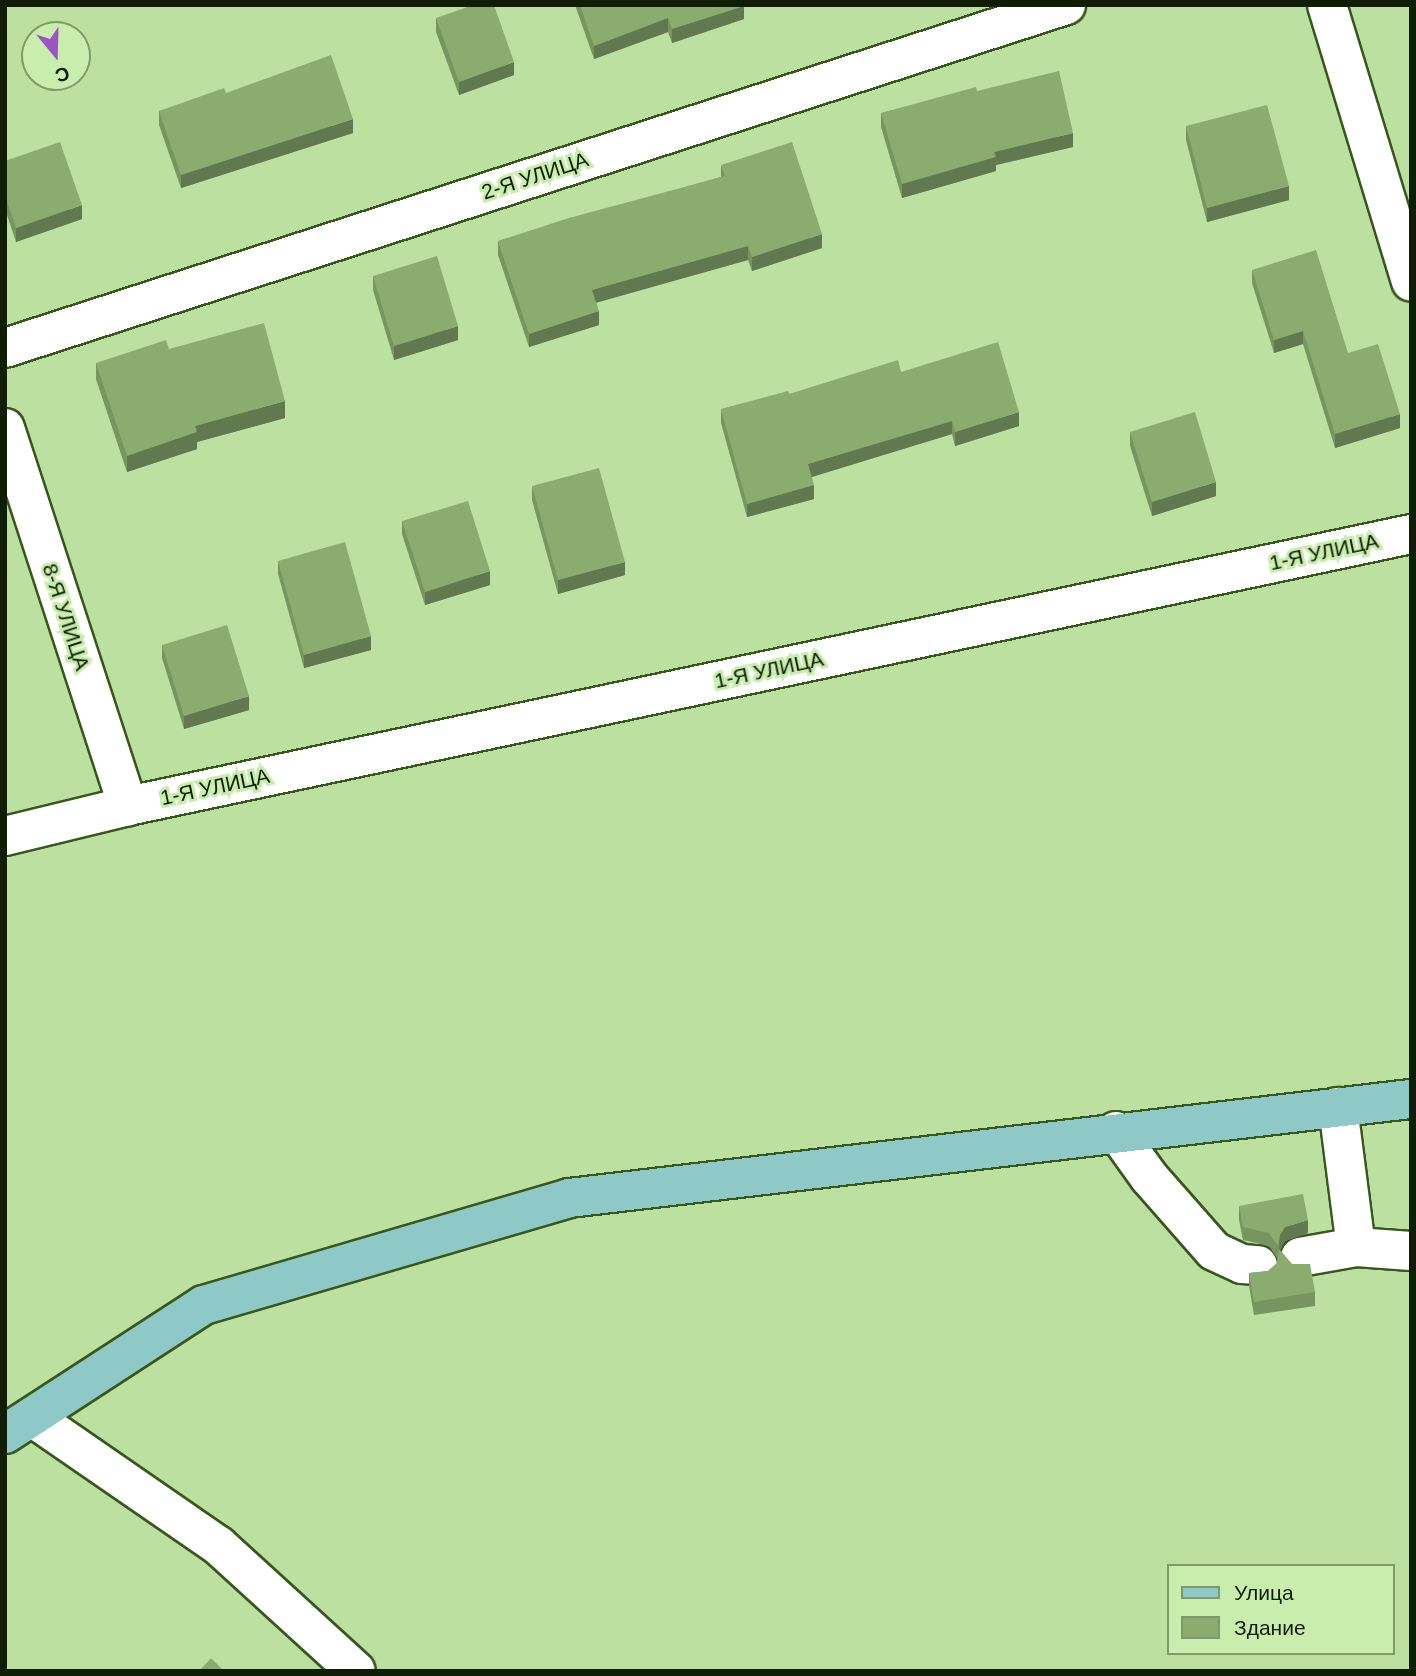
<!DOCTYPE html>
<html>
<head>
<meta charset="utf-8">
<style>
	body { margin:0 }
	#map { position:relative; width:1416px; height:1676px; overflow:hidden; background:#bbe0a0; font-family:Arial,sans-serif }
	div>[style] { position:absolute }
	.roads { filter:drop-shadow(2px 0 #38571c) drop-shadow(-2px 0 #38571c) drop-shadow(0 2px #38571c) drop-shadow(0 -2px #38571c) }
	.minor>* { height:38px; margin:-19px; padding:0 19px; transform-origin:19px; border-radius:19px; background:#fff }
	.major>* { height:38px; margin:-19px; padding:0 19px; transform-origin:19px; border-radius:19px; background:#8fc9c7 }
	.wall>* { inset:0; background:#77955f }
	.shaded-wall>* { inset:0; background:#61794e }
	.building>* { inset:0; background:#8aad6f }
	span { translate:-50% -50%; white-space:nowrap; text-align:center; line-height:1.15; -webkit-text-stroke:6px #c8edad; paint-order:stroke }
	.street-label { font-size:21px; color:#101d05 }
	.frame { position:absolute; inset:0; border:7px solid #101d05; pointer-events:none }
	.legend { position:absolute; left:1167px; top:1564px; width:228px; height:91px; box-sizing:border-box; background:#c8edad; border:2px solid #7e9a6a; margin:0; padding:9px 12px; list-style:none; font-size:21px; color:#101d05 }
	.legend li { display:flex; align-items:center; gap:14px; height:35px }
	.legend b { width:35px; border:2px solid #7e9a6a }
	.north { position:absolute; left:21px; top:21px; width:70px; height:70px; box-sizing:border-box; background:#c8edad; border:2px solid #7e9a6a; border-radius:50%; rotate:161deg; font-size:19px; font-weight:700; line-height:28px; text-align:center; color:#101d05 }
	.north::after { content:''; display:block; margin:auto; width:24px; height:32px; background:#9d52c5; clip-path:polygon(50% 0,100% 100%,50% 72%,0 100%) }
</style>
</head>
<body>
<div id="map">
	<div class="roads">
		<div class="minor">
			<i style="left:1327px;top:5px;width:289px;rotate:73.1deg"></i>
			<i style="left:5px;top:348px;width:1115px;rotate:-17.91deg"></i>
			<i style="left:5px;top:428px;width:398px;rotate:72deg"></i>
			<i style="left:5px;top:836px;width:127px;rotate:-13.7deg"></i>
			<i style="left:128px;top:806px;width:1312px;rotate:-11.97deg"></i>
			<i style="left:1338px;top:1107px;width:141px;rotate:82.7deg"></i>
			<i style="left:1116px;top:1131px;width:57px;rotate:54.3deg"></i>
			<i style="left:1149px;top:1177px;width:98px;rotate:48.7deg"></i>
			<i style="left:1214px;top:1251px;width:31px;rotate:25deg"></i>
			<i style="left:1242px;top:1264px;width:16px;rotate:4deg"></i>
			<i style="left:1300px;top:1257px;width:57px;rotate:-10.1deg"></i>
			<i style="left:1356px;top:1247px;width:55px;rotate:4.2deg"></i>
			<i style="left:32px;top:1417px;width:227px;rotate:34.6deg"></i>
			<i style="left:219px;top:1546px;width:185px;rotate:42.4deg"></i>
		</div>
		<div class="major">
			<i style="left:5px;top:1434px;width:237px;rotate:-33deg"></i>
			<i style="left:204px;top:1305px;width:380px;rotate:-16.3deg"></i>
			<i style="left:569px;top:1198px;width:848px;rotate:-6.71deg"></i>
		</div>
	</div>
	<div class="wall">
		<i style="clip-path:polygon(575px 5px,744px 5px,744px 19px,672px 43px,668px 32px,594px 59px)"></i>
		<i style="clip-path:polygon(436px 18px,514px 75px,459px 95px,436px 32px)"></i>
		<i style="clip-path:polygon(977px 91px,1073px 147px,996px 165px,996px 171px,902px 198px,881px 127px,881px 113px)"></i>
		<i style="clip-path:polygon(226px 93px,353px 133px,181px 188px,159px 125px,159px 111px)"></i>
		<i style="clip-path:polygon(1186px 126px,1289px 200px,1207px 222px,1186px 140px)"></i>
		<i style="clip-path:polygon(5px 161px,82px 219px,16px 242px,5px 209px)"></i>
		<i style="clip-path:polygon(721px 165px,822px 248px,752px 271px,748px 260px,596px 302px,599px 325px,529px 347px,498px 255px,498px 241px,721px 177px)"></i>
		<i style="clip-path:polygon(1252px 270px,1348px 353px,1400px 428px,1335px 448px,1303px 344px,1274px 353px,1252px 283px)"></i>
		<i style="clip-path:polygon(373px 276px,458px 340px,394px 360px,373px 290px)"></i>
		<i style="clip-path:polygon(96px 363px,285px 418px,197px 442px,197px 449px,127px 472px,96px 379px)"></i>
		<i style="clip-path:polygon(901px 372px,1019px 426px,955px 446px,952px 434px,812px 477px,814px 499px,747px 517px,721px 423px,721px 409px,789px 394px)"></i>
		<i style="clip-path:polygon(1130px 432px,1216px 496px,1152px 516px,1130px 446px)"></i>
		<i style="clip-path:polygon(532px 486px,625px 575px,558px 594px,532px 500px)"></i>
		<i style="clip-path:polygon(402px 521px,490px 585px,425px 605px,402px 534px)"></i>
		<i style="clip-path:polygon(278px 561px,371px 650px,304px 668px,278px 574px)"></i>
		<i style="clip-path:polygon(162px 645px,249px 710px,184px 729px,162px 658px)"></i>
		<i style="clip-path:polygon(1239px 1206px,1308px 1233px,1285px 1241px,1280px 1250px,1315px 1292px,1315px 1306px,1254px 1315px,1249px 1286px,1249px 1273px,1268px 1271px,1277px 1263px,1277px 1258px,1269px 1246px,1243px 1240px,1239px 1220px)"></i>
	</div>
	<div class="shaded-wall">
		<i style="clip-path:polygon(744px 6px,744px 19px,672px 43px,672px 29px)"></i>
		<i style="clip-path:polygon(668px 18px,668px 32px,594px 59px,594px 46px)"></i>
		<i style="clip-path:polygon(514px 62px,514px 75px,459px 95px,459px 82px)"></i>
		<i style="clip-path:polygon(353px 119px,353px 133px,181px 188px,181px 175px)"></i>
		<i style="clip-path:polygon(1073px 133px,1073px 147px,996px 165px,996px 171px,902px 198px,902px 184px,994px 152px)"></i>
		<i style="clip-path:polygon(1289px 186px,1289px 200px,1207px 222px,1207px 208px)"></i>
		<i style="clip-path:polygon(82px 205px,82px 219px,16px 242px,16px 228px)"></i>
		<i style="clip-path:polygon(822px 234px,822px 248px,752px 271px,752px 257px)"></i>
		<i style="clip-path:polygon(748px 246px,748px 260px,592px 304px,592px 290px)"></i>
		<i style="clip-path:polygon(599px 311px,599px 325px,529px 347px,529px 334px)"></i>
		<i style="clip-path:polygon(458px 326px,458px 340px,394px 360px,394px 346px)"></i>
		<i style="clip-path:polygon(1303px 331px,1303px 344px,1274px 353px,1274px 340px)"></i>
		<i style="clip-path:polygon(285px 401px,285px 418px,197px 442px,197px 449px,127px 472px,127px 456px,195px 426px)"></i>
		<i style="clip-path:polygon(1019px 412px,1019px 426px,955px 446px,955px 432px)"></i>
		<i style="clip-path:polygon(1400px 414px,1400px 428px,1335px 448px,1335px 434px)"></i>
		<i style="clip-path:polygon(952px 421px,952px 434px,808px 478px,808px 464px)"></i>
		<i style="clip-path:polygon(1216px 482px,1216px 496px,1152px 516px,1152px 502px)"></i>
		<i style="clip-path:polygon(814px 485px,814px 499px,747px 517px,747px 504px)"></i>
		<i style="clip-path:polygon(625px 562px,625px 575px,558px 594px,558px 580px)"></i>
		<i style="clip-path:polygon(490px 571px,490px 585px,425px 605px,425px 592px)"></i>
		<i style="clip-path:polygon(371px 636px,371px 650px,304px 668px,304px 655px)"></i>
		<i style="clip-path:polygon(249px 696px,249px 710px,184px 729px,184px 716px)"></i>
		<i style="clip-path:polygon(1308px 1220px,1308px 1233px,1285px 1241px,1280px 1249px,1278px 1259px,1280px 1235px,1285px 1227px)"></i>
	</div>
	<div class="building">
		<i style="clip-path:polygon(473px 5px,494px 5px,514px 62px,459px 82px,436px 18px)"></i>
		<i style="clip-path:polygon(580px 5px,744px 5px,744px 6px,672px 29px,668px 18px,594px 46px)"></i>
		<i style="clip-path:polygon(331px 55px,353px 119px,181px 175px,159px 111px,224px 88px,226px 93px)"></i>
		<i style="clip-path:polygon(1059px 71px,1073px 133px,994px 152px,996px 157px,902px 184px,881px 113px,976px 87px,977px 91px)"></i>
		<i style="clip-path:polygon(1267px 105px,1289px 186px,1207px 208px,1186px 126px)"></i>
		<i style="clip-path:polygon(60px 142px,82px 205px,16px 228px,5px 196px,5px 161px)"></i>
		<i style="clip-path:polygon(792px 142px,822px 234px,752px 257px,748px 246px,592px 290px,599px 311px,529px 334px,498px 241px,569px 218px,725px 176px,721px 165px)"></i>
		<i style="clip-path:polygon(1316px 250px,1348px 353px,1378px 344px,1400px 414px,1335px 434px,1303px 331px,1274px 340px,1252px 270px)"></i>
		<i style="clip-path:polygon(437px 256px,458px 326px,394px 346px,373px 276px)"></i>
		<i style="clip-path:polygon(264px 323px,285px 401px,195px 426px,197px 432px,127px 456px,96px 363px,166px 340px,169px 349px)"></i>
		<i style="clip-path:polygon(998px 342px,1019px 412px,955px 432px,952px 421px,808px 464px,814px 485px,747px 504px,721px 409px,788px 391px,789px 394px,898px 360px,901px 372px)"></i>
		<i style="clip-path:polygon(1195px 412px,1216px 482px,1152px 502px,1130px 432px)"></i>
		<i style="clip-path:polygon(599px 468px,625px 562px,558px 580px,532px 486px)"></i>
		<i style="clip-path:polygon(468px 501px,490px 571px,425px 592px,402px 521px)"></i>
		<i style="clip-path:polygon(345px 542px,371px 636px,304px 655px,278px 561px)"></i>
		<i style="clip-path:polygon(227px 625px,249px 696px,184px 716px,162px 645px)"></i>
		<i style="clip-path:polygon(1303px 1194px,1308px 1220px,1285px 1227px,1280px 1235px,1278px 1246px,1269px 1233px,1243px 1227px,1239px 1206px)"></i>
		<i style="clip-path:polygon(1279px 1249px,1292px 1264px,1310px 1264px,1315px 1292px,1254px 1302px,1249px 1273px,1268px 1271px,1277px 1263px)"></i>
		<i style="clip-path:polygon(211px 1658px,224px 1671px,199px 1671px)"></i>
	</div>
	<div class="street-label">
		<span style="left:535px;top:176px;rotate:-18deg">2-Я УЛИЦА</span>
		<span style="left:1324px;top:552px;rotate:-12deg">1-Я УЛИЦА</span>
		<span style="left:66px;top:617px;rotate:72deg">8-Я УЛИЦА</span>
		<span style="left:769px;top:670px;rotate:-12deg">1-Я УЛИЦА</span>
		<span style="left:215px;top:787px;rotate:-12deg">1-Я УЛИЦА</span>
	</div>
	<div class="frame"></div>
	<ul class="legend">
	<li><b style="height:9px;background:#8fc9c7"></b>Улица</li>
	<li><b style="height:19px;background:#8aad6f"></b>Здание</li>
	</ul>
	<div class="north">С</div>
</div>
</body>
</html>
